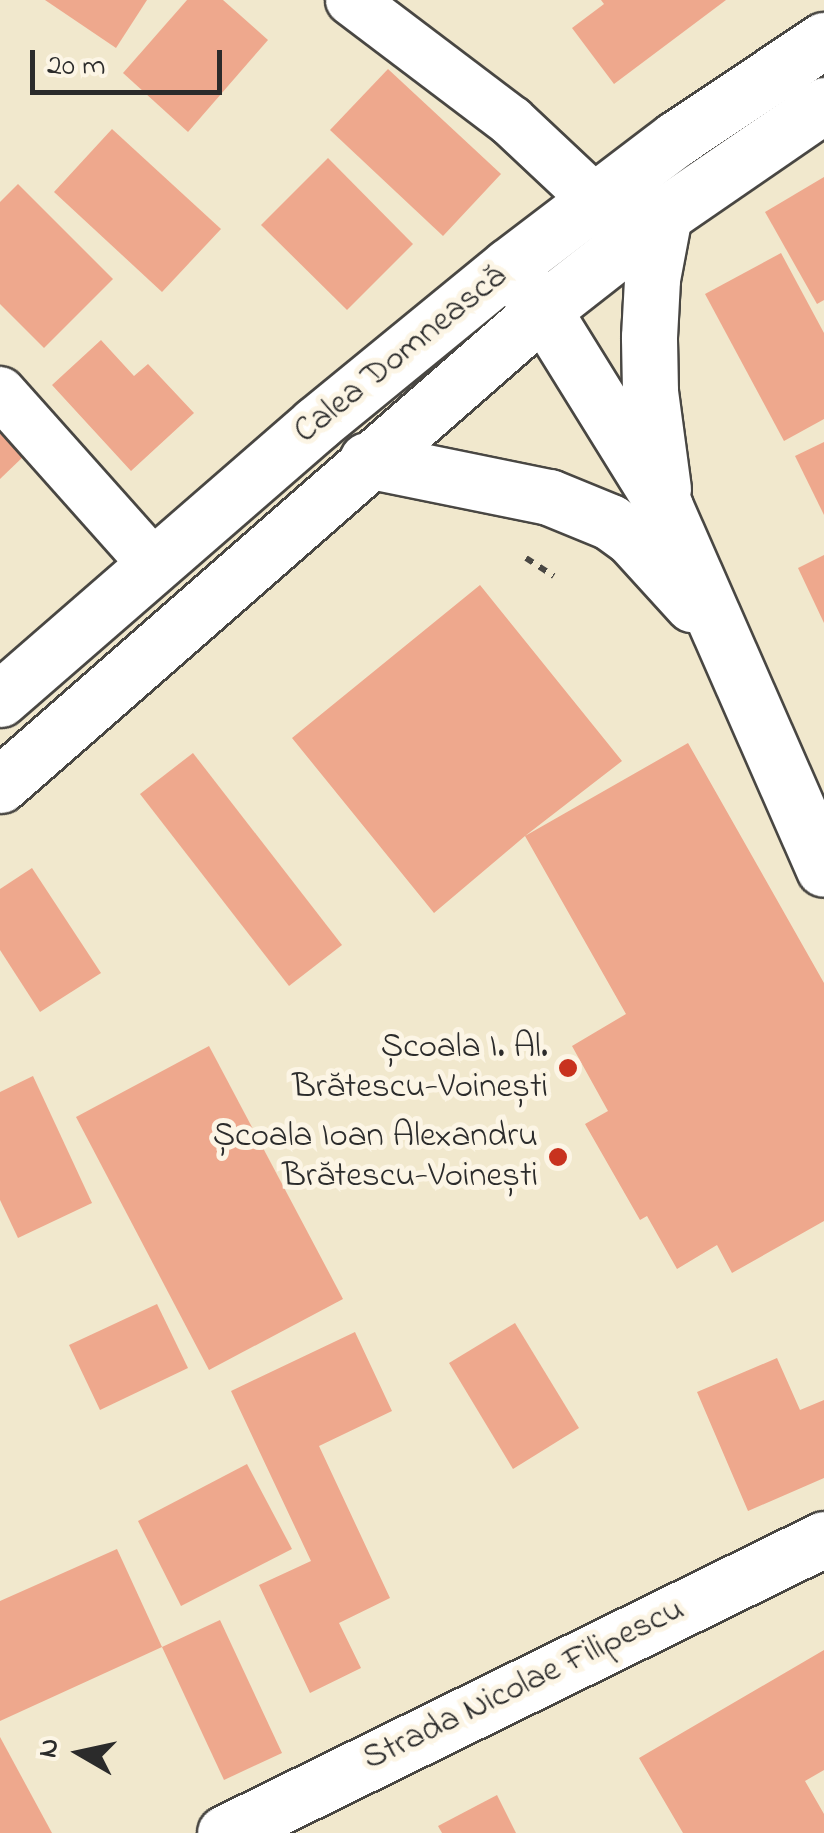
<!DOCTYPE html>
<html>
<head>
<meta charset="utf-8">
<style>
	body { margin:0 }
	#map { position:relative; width:824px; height:1833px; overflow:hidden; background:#f1e8cd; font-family:"Indie Flower",sans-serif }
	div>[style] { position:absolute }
	.building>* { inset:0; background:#eea88d }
	.path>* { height:6px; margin-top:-3px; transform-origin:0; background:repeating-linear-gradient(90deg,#494743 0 8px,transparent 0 16px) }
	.roads { filter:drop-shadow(2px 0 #494743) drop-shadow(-2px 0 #494743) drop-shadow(0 2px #494743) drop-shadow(0 -2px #494743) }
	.minor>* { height:50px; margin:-25px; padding:0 25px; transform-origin:25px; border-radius:25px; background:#fff }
	.tertiary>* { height:55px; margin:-27.5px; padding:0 27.5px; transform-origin:27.5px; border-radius:27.5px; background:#fff }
	.primary>* { height:55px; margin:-27.5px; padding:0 27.5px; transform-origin:27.5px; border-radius:27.5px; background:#fff }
	.dots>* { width:28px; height:28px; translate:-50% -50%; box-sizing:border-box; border:5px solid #fcf5e5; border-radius:50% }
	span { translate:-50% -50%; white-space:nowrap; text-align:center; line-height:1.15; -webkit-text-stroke:10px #fcf5e5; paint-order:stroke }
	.street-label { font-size:35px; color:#2b2b2b }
	.poi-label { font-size:35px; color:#2b2b2b }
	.right { translate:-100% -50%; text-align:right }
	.north { position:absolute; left:30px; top:1703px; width:100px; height:100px; -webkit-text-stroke:8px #fcf5e5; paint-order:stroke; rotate:279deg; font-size:28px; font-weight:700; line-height:40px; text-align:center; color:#2b2b2b }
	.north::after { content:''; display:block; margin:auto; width:35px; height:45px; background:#2b2b2b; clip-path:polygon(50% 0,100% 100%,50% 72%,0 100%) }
	.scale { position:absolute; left:30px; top:50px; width:192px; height:45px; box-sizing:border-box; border:5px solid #2b2b2b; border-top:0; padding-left:12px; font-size:30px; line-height:35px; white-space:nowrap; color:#2b2b2b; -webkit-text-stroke:8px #fcf5e5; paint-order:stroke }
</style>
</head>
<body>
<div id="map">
	<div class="building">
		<i style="clip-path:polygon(45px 0,147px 0,116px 48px)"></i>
		<i style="clip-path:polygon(187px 0,223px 0,268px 40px,188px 132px,123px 73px)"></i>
		<i style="clip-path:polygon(601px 0,726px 0,614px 84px,572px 28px,604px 4px)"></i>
		<i style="clip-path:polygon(388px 69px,501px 174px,443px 236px,330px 130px)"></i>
		<i style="clip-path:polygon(112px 129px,221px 229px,162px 292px,54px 192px)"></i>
		<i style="clip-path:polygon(328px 158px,413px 244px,347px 310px,261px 225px)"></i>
		<i style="clip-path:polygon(824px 177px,824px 300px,817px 304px,765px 212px)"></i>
		<i style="clip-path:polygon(18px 184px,113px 279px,44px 348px,0 304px,0 202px)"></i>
		<i style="clip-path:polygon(781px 253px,824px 333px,824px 419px,784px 441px,705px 294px)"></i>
		<i style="clip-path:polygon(101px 340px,134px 376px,148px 364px,194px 413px,131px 471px,52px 385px)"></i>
		<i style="clip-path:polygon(0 426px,26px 454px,0 479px)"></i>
		<i style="clip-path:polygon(824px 442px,824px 515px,795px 456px)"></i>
		<i style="clip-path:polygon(824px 555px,824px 623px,798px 568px)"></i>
		<i style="clip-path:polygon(480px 585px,622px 761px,525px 836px,688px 743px,824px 983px,824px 1221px,732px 1273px,717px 1245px,677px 1269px,647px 1216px,640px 1220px,585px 1124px,608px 1111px,572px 1046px,626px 1014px,525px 836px,434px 913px,292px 738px)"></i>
		<i style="clip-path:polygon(193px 753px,342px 945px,289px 986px,140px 794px)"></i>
		<i style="clip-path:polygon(32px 868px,101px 973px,40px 1012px,0 950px,0 889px)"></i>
		<i style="clip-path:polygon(209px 1046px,343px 1299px,209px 1370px,76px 1117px)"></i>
		<i style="clip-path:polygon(33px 1076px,92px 1203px,18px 1238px,0 1200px,0 1092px)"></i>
		<i style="clip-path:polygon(157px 1304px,188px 1368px,100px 1410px,69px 1345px)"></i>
		<i style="clip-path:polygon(515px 1323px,579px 1428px,513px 1469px,449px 1363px)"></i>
		<i style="clip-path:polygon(355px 1332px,392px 1411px,319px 1446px,390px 1598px,339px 1623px,361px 1668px,310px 1693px,259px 1585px,311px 1561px,231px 1391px)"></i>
		<i style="clip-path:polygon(777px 1358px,800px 1410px,824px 1400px,824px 1478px,748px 1511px,697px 1392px)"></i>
		<i style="clip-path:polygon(247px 1464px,292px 1549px,181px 1606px,138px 1521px)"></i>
		<i style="clip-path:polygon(117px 1549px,162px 1647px,0 1721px,0 1601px)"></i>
		<i style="clip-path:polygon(220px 1620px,282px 1753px,224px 1780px,162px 1647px)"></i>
		<i style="clip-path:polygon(824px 1650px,824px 1770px,805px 1781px,824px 1814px,824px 1833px,683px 1833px,639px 1758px)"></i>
		<i style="clip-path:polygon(0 1737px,52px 1833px,0 1833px)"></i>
		<i style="clip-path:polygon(497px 1795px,516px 1833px,442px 1833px,438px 1826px)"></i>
	</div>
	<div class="path">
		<i style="left:526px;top:558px;width:33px;rotate:33deg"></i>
	</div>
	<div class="roads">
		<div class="minor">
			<i style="left:351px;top:0;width:201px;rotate:37.1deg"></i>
			<i style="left:511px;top:121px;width:114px;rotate:43.2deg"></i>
			<i style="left:594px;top:199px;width:40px;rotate:53deg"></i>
			<i style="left:0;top:392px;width:230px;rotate:48.3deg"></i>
		</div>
		<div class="tertiary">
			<i style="left:515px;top:274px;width:46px;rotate:52.1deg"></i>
			<i style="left:543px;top:310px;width:232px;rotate:58.2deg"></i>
			<i style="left:665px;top:507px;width:395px;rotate:66.3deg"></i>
			<i style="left:367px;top:460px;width:186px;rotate:11.5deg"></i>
			<i style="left:549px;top:497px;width:66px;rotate:22.3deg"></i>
			<i style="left:610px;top:522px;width:26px;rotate:36deg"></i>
			<i style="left:631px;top:537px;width:91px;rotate:47.7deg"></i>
			<i style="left:663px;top:489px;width:99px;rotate:-97.6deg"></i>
			<i style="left:650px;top:391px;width:54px;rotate:-91.1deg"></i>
			<i style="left:649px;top:337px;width:58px;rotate:-87deg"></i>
			<i style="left:652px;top:279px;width:65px;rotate:-79.4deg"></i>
			<i style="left:225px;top:1833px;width:667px;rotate:-26.14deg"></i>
		</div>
		<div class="primary">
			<i style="left:0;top:699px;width:419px;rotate:-41deg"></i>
			<i style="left:316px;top:424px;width:249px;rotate:-39.3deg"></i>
			<i style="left:509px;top:266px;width:210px;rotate:-37.3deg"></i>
			<i style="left:676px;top:139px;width:178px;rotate:-33.8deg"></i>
			<i style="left:0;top:785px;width:721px;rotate:-41.18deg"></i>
			<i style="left:543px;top:310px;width:154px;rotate:-38.1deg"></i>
			<i style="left:664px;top:215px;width:194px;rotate:-34.5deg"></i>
		</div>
	</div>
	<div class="dots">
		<i style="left:568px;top:1068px;background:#c8321e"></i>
		<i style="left:558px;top:1157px;background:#c8321e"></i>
	</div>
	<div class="street-label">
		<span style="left:401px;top:355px;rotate:-39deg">Calea Domnească</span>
		<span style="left:524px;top:1685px;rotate:-26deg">Strada Nicolae Filipescu</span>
	</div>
	<div class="poi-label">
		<span class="right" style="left:548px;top:1068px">Școala I. Al.<br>Brătescu-Voinești</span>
		<span class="right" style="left:538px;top:1157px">Școala Ioan Alexandru<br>Brătescu-Voinești</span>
	</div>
	<div class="north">N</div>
	<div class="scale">20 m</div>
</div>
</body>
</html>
